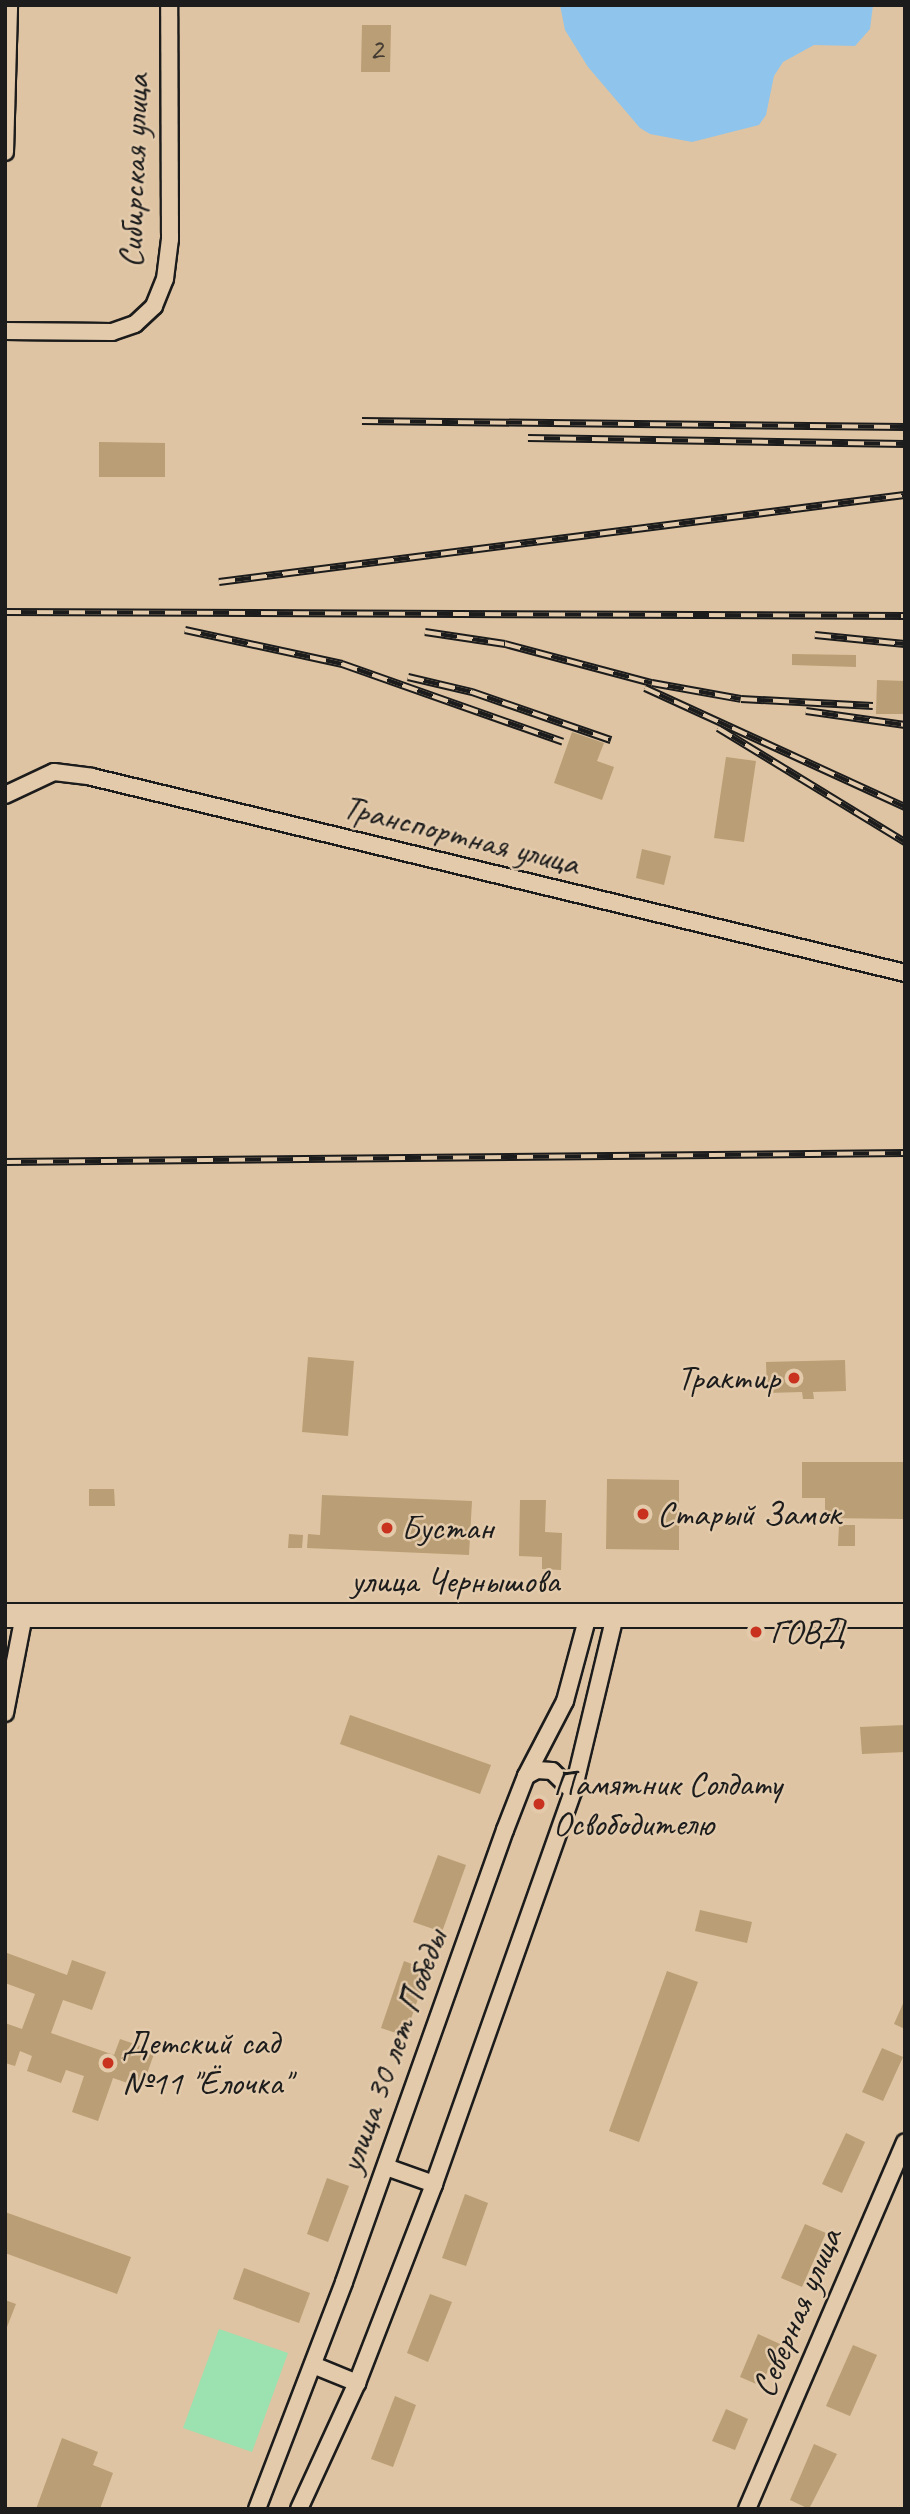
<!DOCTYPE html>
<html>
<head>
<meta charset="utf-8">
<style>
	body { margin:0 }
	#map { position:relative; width:910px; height:2514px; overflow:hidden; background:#dec4a2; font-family:Caveat,sans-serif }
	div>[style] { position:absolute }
	.green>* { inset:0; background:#9be2b0 }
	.water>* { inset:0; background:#8fc5ed }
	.building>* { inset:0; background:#ba9e75 }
	.roads { filter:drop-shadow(2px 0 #1c1c1c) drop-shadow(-2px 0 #1c1c1c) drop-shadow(0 2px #1c1c1c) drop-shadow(0 -2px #1c1c1c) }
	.minor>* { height:16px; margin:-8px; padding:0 8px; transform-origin:8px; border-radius:8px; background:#e3caab }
	.secondary>* { height:23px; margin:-11.5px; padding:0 11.5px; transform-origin:11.5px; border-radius:11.5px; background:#e3caab }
	.rail>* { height:8px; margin-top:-4px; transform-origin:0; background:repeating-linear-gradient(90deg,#e3caab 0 16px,#1c1c1c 0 32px); box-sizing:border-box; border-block:2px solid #1c1c1c }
	.dots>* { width:19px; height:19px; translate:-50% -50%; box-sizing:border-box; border:4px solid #e3caab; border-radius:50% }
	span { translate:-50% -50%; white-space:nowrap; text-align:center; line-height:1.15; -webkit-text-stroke:5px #e3caab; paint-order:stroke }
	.number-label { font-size:32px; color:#443c32 }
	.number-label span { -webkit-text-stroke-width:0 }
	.street-label { font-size:35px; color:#1c1c1c }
	.poi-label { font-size:35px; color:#1c1c1c }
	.right { translate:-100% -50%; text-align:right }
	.left { translate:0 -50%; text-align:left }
	.frame { position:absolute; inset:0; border:7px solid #1c1c1c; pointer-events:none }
</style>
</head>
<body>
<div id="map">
	<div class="green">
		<i style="clip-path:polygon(219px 2329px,288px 2353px,252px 2452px,183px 2428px)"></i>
	</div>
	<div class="water">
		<i style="clip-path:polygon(560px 5px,873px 5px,870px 29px,855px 46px,814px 45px,783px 62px,774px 76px,766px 115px,759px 125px,692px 142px,650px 134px,640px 128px,588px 67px,565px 30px)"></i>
	</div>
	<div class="building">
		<i style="clip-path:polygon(362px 25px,391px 25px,390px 72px,361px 72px)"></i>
		<i style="clip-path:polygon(99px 442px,165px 443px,165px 477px,99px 477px)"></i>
		<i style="clip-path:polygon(792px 654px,856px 655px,856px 667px,792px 665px)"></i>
		<i style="clip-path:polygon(877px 680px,905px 681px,905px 714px,876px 714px)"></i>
		<i style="clip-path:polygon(572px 732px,604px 743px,597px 761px,614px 767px,602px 800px,554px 783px)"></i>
		<i style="clip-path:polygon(726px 757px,756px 761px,744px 842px,714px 838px)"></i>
		<i style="clip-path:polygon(642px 849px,671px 856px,664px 885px,636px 878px)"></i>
		<i style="clip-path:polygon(308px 1357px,354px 1361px,348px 1436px,302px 1432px)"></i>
		<i style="clip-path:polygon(845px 1360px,846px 1391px,813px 1392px,814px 1399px,803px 1399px,802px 1392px,767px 1393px,766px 1362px)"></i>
		<i style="clip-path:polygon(802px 1462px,905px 1462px,905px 1519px,825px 1518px,825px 1498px,802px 1498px)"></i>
		<i style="clip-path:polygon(607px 1479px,679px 1480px,679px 1550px,606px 1549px)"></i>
		<i style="clip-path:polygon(89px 1489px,114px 1489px,115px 1506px,89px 1506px)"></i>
		<i style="clip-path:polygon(322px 1495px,472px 1501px,469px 1555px,307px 1548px,308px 1534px,320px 1535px)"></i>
		<i style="clip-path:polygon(520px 1500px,546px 1500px,545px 1532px,562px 1533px,561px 1570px,542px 1569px,542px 1557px,519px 1556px)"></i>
		<i style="clip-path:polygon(839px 1525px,855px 1525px,855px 1546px,838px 1546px)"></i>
		<i style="clip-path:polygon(289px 1534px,303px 1535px,302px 1548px,288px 1548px)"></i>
		<i style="clip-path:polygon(350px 1715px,491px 1765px,480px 1794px,340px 1744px)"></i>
		<i style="clip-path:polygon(905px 1725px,905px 1752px,862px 1754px,860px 1727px)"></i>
		<i style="clip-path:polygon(438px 1855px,466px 1865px,442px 1932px,413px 1922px)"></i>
		<i style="clip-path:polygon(700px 1910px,752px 1922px,747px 1943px,695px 1931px)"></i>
		<i style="clip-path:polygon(7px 1953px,67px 1975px,72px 1960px,106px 1972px,92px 2010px,63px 2000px,51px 2033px,114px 2055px,120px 2039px,155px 2051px,142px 2088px,113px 2078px,98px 2121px,72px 2112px,84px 2076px,66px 2070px,61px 2083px,27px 2071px,32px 2056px,20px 2051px,15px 2066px,5px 2063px,5px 2023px,22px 2029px,35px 1994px,5px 1983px)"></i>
		<i style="clip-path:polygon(404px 1961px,428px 1970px,405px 2036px,381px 2028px)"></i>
		<i style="clip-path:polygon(667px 1971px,698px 1982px,639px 2142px,609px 2131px)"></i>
		<i style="clip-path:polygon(905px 1999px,905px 2029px,894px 2024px)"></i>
		<i style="clip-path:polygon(882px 2048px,903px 2057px,883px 2101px,862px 2092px)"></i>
		<i style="clip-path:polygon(846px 2133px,865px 2142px,842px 2193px,822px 2184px)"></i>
		<i style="clip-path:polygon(327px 2178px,349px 2186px,328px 2242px,307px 2234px)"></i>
		<i style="clip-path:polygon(465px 2194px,488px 2203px,466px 2266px,442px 2258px)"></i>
		<i style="clip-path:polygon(5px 2212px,131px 2257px,117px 2294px,5px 2253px)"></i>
		<i style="clip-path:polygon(805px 2224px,826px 2233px,802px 2287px,781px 2278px)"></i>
		<i style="clip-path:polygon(244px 2268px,310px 2293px,299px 2323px,233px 2299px)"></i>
		<i style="clip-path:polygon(430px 2294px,452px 2302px,428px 2362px,407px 2353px)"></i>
		<i style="clip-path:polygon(5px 2300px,16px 2304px,5px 2332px)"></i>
		<i style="clip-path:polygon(758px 2334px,780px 2344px,761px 2386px,740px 2377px)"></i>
		<i style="clip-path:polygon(853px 2345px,877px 2355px,850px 2416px,826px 2406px)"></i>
		<i style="clip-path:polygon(395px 2396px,416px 2405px,393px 2467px,371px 2459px)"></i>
		<i style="clip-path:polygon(726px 2409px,748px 2419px,735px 2450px,712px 2441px)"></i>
		<i style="clip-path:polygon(62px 2438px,98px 2452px,93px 2465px,113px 2473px,100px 2509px,36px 2509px)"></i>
		<i style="clip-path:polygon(814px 2444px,837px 2454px,809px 2509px,790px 2500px)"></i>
	</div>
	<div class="roads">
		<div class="minor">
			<i style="left:5px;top:152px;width:147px;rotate:-88.4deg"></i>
			<i style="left:5px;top:331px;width:107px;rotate:0.5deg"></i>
			<i style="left:112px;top:332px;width:24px;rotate:-19deg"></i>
			<i style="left:135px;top:324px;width:26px;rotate:-43deg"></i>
			<i style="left:154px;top:306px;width:29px;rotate:-68deg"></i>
			<i style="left:165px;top:279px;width:40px;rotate:-82.9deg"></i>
			<i style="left:170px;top:239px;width:234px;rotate:-90.2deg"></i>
			<i style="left:5px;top:795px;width:54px;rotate:-25.1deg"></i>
			<i style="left:54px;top:772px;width:38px;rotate:7deg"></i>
			<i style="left:92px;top:777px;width:836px;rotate:13.55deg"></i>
			<i style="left:5px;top:1713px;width:100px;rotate:-79deg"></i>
			<i style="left:526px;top:1776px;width:13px;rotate:-29deg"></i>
			<i style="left:537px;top:1770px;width:15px;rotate:4deg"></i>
			<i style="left:552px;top:1771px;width:29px;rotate:44deg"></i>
			<i style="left:386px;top:2167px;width:51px;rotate:19.5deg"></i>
			<i style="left:313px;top:2365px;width:48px;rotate:22.2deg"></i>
			<i style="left:257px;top:2509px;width:243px;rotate:-69deg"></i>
			<i style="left:344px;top:2282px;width:480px;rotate:-70.4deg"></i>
			<i style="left:505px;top:1830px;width:58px;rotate:-68.7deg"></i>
			<i style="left:526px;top:1776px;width:85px;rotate:-62.5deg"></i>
			<i style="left:565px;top:1701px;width:88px;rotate:-74.9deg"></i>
			<i style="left:299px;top:2509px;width:139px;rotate:-65.3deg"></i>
			<i style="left:357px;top:2383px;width:213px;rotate:-68.8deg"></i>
			<i style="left:434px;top:2184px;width:417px;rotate:-70.5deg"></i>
			<i style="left:573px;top:1791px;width:180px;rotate:-76.5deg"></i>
			<i style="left:747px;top:2509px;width:399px;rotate:-66.7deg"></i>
		</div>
		<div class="secondary">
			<i style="left:5px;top:1615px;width:900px"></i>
		</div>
	</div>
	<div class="rail">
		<i style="left:362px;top:421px;width:543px;rotate:0.63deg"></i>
		<i style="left:528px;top:438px;width:377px;rotate:0.9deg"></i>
		<i style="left:219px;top:582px;width:691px;rotate:-7.23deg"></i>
		<i style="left:5px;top:612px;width:900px;rotate:0.25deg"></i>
		<i style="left:185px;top:630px;width:161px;rotate:12.2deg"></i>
		<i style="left:342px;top:664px;width:234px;rotate:19.4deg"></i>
		<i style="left:425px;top:632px;width:81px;rotate:8.5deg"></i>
		<i style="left:505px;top:644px;width:152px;rotate:14.9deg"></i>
		<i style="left:652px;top:683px;width:90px;rotate:10.2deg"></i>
		<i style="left:741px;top:699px;width:132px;rotate:3deg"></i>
		<i style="left:815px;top:635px;width:90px;rotate:5.7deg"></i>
		<i style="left:408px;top:677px;width:66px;rotate:13.2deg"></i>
		<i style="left:472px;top:692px;width:147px;rotate:19.1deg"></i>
		<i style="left:645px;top:688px;width:286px;rotate:24.6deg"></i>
		<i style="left:806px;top:711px;width:100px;rotate:8deg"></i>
		<i style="left:718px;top:728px;width:219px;rotate:31.4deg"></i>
		<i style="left:5px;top:1162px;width:900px;rotate:-0.57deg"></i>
	</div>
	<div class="dots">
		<i style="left:794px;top:1378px;background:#c8321e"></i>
		<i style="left:643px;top:1514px;background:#c8321e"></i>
		<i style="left:387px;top:1528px;background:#c8321e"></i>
		<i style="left:756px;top:1632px;background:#c8321e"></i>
		<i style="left:539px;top:1804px;background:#c8321e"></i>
		<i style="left:108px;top:2063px;background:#c8321e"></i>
	</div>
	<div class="number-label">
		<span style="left:376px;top:49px">2</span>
	</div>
	<div class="street-label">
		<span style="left:134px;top:171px;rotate:-88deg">Сибирская улица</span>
		<span style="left:461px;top:835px;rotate:14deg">Транспортная улица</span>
		<span style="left:455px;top:1581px">улица Чернышова</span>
		<span style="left:393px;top:2051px;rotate:-70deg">улица 30 лет Победы</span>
		<span style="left:797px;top:2313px;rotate:-67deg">Северная улица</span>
	</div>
	<div class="poi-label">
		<span class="right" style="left:780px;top:1378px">Трактир</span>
		<span class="left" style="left:657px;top:1514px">Старый Замок</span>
		<span class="left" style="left:401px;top:1528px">Бустан</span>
		<span class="left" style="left:770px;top:1632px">ГОВД</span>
		<span class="left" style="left:553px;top:1804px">Памятник Солдату<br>Освободителю</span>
		<span class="left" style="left:122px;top:2063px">Детский сад<br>№11 "Ёлочка"</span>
	</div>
	<div class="frame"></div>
</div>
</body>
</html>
